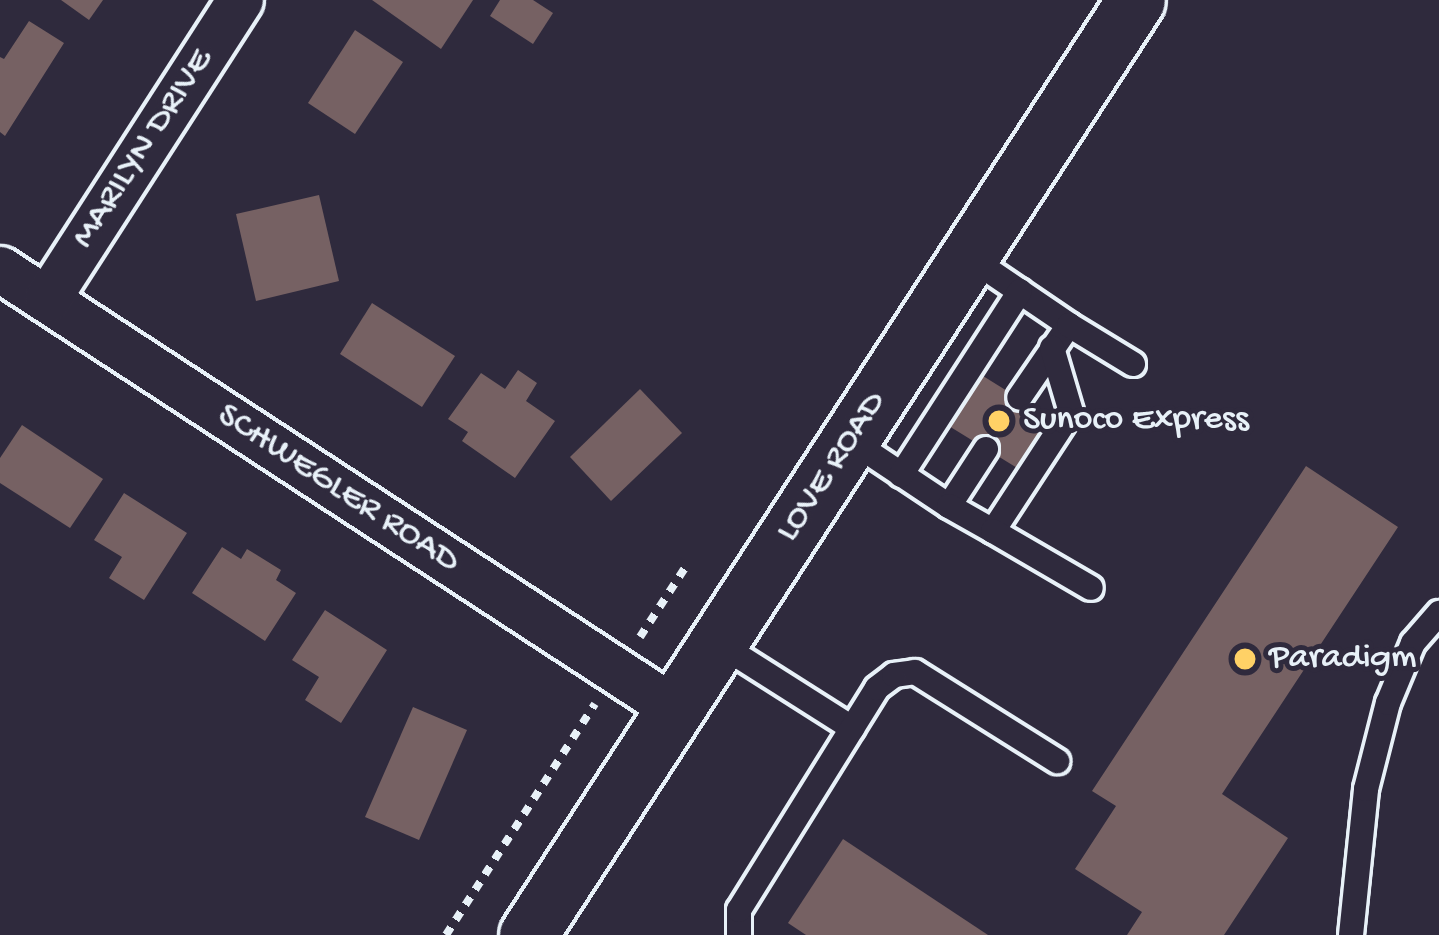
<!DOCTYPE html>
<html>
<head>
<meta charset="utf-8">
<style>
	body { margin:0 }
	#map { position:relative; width:1439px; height:935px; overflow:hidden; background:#2f2a3d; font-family:"Gochi Hand",sans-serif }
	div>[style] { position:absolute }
	.building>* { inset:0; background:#766163 }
	.path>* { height:8px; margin-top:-4px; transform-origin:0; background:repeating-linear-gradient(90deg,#e8f1f8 0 9px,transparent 0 18px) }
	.roads { filter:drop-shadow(3px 0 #e8f1f8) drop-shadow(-3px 0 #e8f1f8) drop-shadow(0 3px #e8f1f8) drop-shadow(0 -3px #e8f1f8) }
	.service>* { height:24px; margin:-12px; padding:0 12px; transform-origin:12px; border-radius:12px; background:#2f2a3d }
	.minor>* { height:45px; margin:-22.5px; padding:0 22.5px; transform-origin:22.5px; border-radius:22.5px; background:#2f2a3d }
	.tertiary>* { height:57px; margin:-28.5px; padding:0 28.5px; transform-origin:28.5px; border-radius:28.5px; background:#2f2a3d }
	.dots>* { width:33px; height:33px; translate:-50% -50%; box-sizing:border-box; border:6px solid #2f2a3d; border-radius:50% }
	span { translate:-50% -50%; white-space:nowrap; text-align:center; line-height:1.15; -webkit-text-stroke:10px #2f2a3d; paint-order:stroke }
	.street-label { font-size:36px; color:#e8f1f8 }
	.poi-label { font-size:36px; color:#e8f1f8 }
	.left { translate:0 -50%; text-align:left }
</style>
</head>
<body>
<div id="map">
	<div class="building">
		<i style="clip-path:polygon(61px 0,103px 0,89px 20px)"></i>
		<i style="clip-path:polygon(372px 0,473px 0,441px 49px)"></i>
		<i style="clip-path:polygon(500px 0,533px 0,553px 13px,533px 44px,490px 16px)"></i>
		<i style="clip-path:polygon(29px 21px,64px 43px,5px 136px,0 132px,0 57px,4px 59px)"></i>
		<i style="clip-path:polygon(355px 30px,403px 62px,355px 134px,308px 103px)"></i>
		<i style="clip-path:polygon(319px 195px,339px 281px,256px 301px,236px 214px)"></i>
		<i style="clip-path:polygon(372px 303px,455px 356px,422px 407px,340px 354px)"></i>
		<i style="clip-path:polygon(518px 370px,537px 383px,526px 401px,555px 421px,515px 478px,462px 441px,468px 432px,448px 419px,481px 373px,505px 389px)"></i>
		<i style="clip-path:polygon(975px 371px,1054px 420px,1022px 471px,944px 423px)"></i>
		<i style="clip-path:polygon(640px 389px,682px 433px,611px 501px,570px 457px)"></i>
		<i style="clip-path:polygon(22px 425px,103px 479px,70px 528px,0 483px,0 458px)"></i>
		<i style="clip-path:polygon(1306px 466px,1398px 527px,1222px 794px,1288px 838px,1224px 935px,1127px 935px,1142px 912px,1075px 869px,1116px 806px,1092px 791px)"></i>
		<i style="clip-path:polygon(124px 493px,187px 533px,144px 600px,109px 578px,122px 557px,94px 540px)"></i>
		<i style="clip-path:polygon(222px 547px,241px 559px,247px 549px,281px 570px,276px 580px,296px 593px,265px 641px,192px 593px)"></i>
		<i style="clip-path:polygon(325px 610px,387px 650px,341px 723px,305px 700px,319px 677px,292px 660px)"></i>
		<i style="clip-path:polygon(413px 707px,467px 730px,419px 840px,365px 817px)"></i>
		<i style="clip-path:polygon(843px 839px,988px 935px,806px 935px,788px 923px)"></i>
	</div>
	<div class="path">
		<i style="left:640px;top:637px;width:88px;rotate:-57deg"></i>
		<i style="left:446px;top:935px;width:275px;rotate:-57.2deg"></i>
	</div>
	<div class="roads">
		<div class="service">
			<i style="left:969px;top:257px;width:121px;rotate:34.2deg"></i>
			<i style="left:1069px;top:325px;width:88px;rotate:124.4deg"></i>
			<i style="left:1069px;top:325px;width:75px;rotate:31.4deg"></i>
			<i style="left:850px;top:440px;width:119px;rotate:33.7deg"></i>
			<i style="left:949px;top:506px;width:68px;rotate:-57deg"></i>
			<i style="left:901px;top:475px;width:219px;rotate:-57.1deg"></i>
			<i style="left:949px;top:506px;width:51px;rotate:29.6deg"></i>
			<i style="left:993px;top:531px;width:142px;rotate:-56.8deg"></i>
			<i style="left:1071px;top:412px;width:67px;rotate:-106.5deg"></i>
			<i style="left:993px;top:531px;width:113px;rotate:30.2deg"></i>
			<i style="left:718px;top:643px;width:159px;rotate:32.4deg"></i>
			<i style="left:739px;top:935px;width:25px;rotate:-90deg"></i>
			<i style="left:739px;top:910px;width:261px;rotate:-58.1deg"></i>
			<i style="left:877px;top:688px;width:21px;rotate:-37deg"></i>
			<i style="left:894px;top:675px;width:21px;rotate:-8deg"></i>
			<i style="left:915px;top:672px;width:168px;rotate:32.1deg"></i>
			<i style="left:1351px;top:935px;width:147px;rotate:-84.1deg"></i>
			<i style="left:1366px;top:789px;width:89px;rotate:-75.7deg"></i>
			<i style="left:1388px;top:703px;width:65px;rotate:-67.4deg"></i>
			<i style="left:1413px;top:643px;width:40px;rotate:-49deg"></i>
		</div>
		<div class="minor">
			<i style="left:0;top:269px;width:806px;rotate:33.1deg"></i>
			<i style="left:47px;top:299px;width:356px;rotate:-57.2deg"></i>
		</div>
		<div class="tertiary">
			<i style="left:528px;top:935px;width:1115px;rotate:-56.97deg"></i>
		</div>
	</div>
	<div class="dots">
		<i style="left:999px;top:421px;background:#ffd166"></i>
		<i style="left:1245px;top:659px;background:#ffd166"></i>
	</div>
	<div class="street-label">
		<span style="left:143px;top:149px;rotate:-57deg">MARILYN DRIVE</span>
		<span style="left:832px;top:467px;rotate:-57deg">LOVE ROAD</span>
		<span style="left:338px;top:489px;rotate:33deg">SCHWEGLER ROAD</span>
	</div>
	<div class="poi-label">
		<span class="left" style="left:1023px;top:421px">Sunoco Express</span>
		<span class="left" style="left:1269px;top:659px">Paradigm</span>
	</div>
</div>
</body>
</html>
